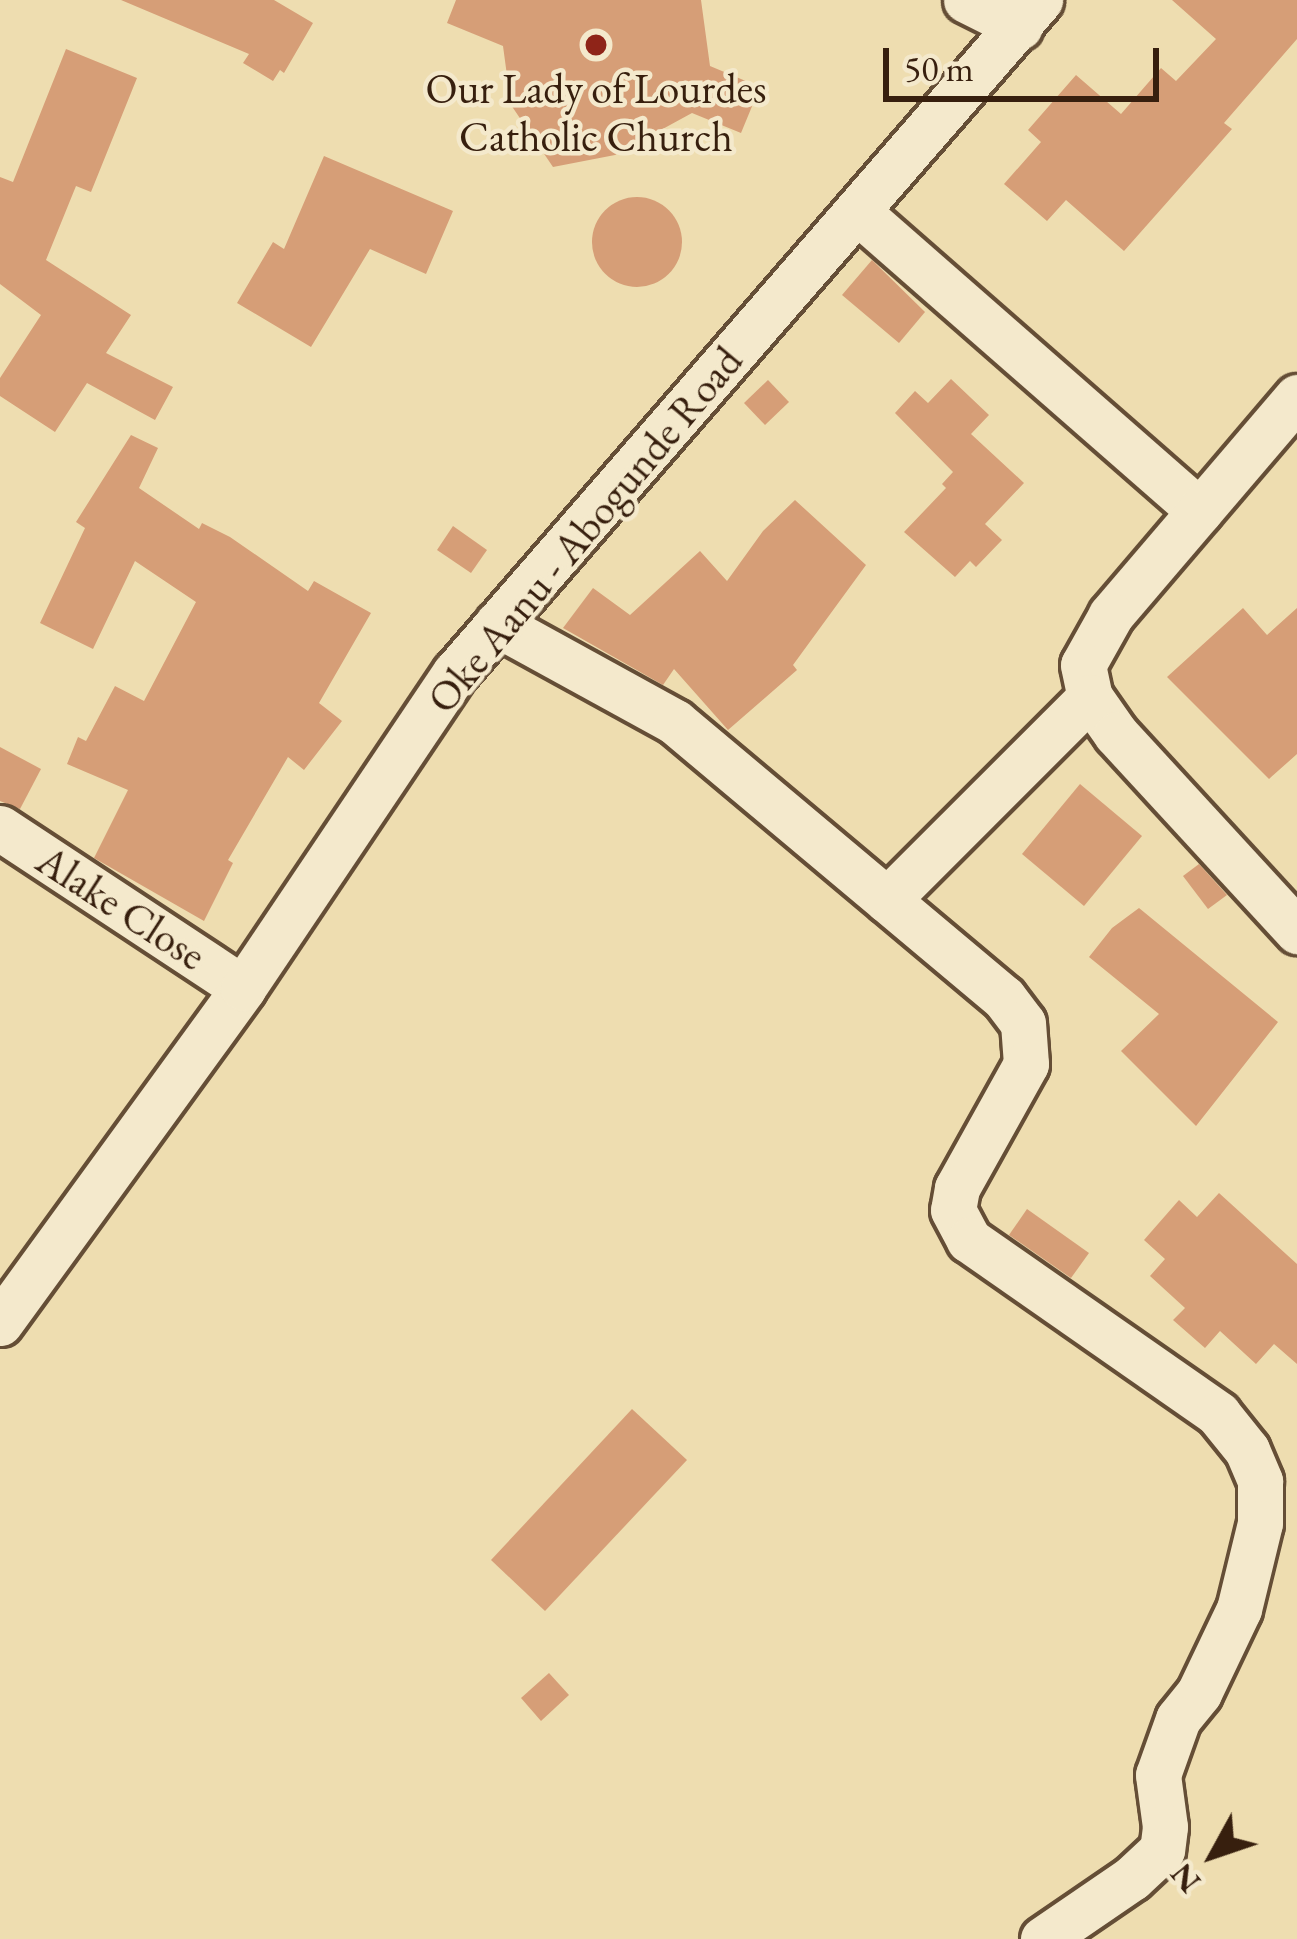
<!DOCTYPE html>
<html>
<head>
<meta charset="utf-8">
<style>
	body { margin:0 }
	#map { position:relative; width:1297px; height:1939px; overflow:hidden; background:#eeddb0; font-family:"EB Garamond",serif }
	div>[style] { position:absolute }
	.building>* { inset:0; background:#d69e77 }
	.round { border-radius:50% }
	.roads { filter:drop-shadow(3px 0 #654e36) drop-shadow(-3px 0 #654e36) drop-shadow(0 3px #654e36) drop-shadow(0 -3px #654e36) }
	.minor>* { height:45px; margin:-22.5px; padding:0 22.5px; transform-origin:22.5px; border-radius:22.5px; background:#f4e9cc }
	.dots>* { width:33px; height:33px; translate:-50% -50%; box-sizing:border-box; border:6px solid #f4e9cc; border-radius:50% }
	span { translate:-50% -50%; white-space:nowrap; text-align:center; line-height:1.15; -webkit-text-stroke:9px #f4e9cc; paint-order:stroke }
	.poi-label { font-size:42px; color:#371f0e }
	.street-label { font-size:42px; color:#371f0e }
	.north { position:absolute; left:1153px; top:1795px; width:120px; height:120px; -webkit-text-stroke:9px #f4e9cc; paint-order:stroke; rotate:230deg; font-size:33px; font-weight:700; line-height:48px; text-align:center; color:#371f0e }
	.north::after { content:''; display:block; margin:auto; width:42px; height:54px; background:#371f0e; clip-path:polygon(50% 0,100% 100%,50% 72%,0 100%) }
	.scale { position:absolute; left:883px; top:48px; width:276px; height:54px; box-sizing:border-box; border:6px solid #371f0e; border-top:0; padding-left:15px; font-size:36px; line-height:42px; white-space:nowrap; color:#371f0e; -webkit-text-stroke:9px #f4e9cc; paint-order:stroke }
</style>
</head>
<body>
<div id="map">
	<div class="building">
		<i style="clip-path:polygon(121px 0,274px 0,313px 23px,284px 73px,280px 70px,273px 81px,243px 63px,249px 54px)"></i>
		<i style="clip-path:polygon(456px 0,701px 0,710px 66px,760px 87px,741px 133px,692px 113px,615px 155px,553px 167px,511px 105px,503px 46px,447px 23px)"></i>
		<i style="clip-path:polygon(1172px 0,1297px 0,1297px 39px,1224px 123px,1232px 129px,1124px 251px,1066px 200px,1047px 221px,1004px 184px,1041px 142px,1028px 130px,1076px 75px,1121px 114px,1161px 68px,1176px 81px,1216px 39px)"></i>
		<i style="clip-path:polygon(66px 49px,137px 78px,91px 192px,76px 186px,46px 260px,131px 315px,106px 353px,173px 387px,155px 420px,87px 383px,55px 432px,0 396px,0 378px,41px 315px,0 284px,0 177px,13px 182px)"></i>
		<i style="clip-path:polygon(324px 156px,453px 211px,426px 274px,370px 249px,311px 347px,237px 303px,273px 242px,284px 249px)"></i>
		<i class="round" style="left:592px;top:197px;width:90px;height:90px"></i>
		<i style="clip-path:polygon(872px 260px,925px 312px,899px 343px,842px 295px)"></i>
		<i style="clip-path:polygon(951px 379px,989px 415px,971px 434px,1024px 483px,985px 524px,1002px 540px,976px 567px,970px 561px,955px 577px,904px 532px,946px 488px,942px 484px,953px 472px,895px 413px,915px 391px,928px 403px)"></i>
		<i style="clip-path:polygon(768px 380px,789px 402px,765px 425px,744px 403px)"></i>
		<i style="clip-path:polygon(131px 435px,158px 448px,139px 488px,199px 529px,202px 523px,230px 537px,308px 591px,314px 581px,371px 613px,319px 703px,342px 721px,304px 770px,288px 757px,228px 860px,233px 863px,204px 921px,94px 858px,128px 790px,67px 764px,78px 737px,86px 741px,115px 686px,144px 701px,196px 602px,135px 561px,93px 649px,40px 623px,85px 528px,76px 522px)"></i>
		<i style="clip-path:polygon(795px 500px,866px 565px,793px 665px,797px 670px,728px 730px,674px 669px,663px 685px,563px 628px,593px 588px,630px 615px,700px 551px,727px 581px,763px 531px)"></i>
		<i style="clip-path:polygon(453px 526px,487px 550px,471px 573px,437px 550px)"></i>
		<i style="clip-path:polygon(1243px 608px,1267px 635px,1297px 608px,1297px 754px,1269px 779px,1167px 677px)"></i>
		<i style="clip-path:polygon(0 747px,41px 769px,20px 809px,0 801px)"></i>
		<i style="clip-path:polygon(1080px 784px,1142px 836px,1084px 906px,1022px 854px)"></i>
		<i style="clip-path:polygon(1199px 864px,1227px 895px,1208px 909px,1183px 876px)"></i>
		<i style="clip-path:polygon(1139px 908px,1278px 1022px,1196px 1126px,1121px 1051px,1159px 1014px,1089px 957px,1112px 928px)"></i>
		<i style="clip-path:polygon(1219px 1193px,1297px 1264px,1297px 1364px,1274px 1344px,1256px 1364px,1220px 1331px,1205px 1348px,1173px 1320px,1185px 1308px,1150px 1276px,1165px 1259px,1144px 1240px,1179px 1200px,1197px 1217px)"></i>
		<i style="clip-path:polygon(1027px 1209px,1089px 1253px,1071px 1278px,1009px 1235px)"></i>
		<i style="clip-path:polygon(632px 1409px,687px 1460px,545px 1611px,491px 1560px)"></i>
		<i style="clip-path:polygon(549px 1673px,569px 1695px,541px 1721px,521px 1698px)"></i>
	</div>
	<div class="roads">
		<div class="minor">
			<i style="left:966px;top:0;width:60px;rotate:26.6deg"></i>
			<i style="left:858px;top:212px;width:454px;rotate:41.2deg"></i>
			<i style="left:1297px;top:397px;width:287px;rotate:130.5deg"></i>
			<i style="left:1111px;top:615px;width:57px;rotate:119.2deg"></i>
			<i style="left:1083px;top:665px;width:33px;rotate:78deg"></i>
			<i style="left:1090px;top:697px;width:45px;rotate:54.9deg"></i>
			<i style="left:1116px;top:734px;width:268px;rotate:47.4deg"></i>
			<i style="left:497px;top:624px;width:203px;rotate:28.8deg"></i>
			<i style="left:675px;top:722px;width:429px;rotate:40deg"></i>
			<i style="left:1004px;top:998px;width:31px;rotate:53deg"></i>
			<i style="left:1023px;top:1023px;width:41px;rotate:85.8deg"></i>
			<i style="left:1026px;top:1064px;width:142px;rotate:119.1deg"></i>
			<i style="left:957px;top:1188px;width:22px;rotate:100deg"></i>
			<i style="left:953px;top:1210px;width:34px;rotate:62deg"></i>
			<i style="left:969px;top:1240px;width:304px;rotate:34.9deg"></i>
			<i style="left:1218px;top:1414px;width:46px;rotate:51.1deg"></i>
			<i style="left:1247px;top:1450px;width:34px;rotate:67deg"></i>
			<i style="left:1260px;top:1481px;width:42px;rotate:90deg"></i>
			<i style="left:1260px;top:1523px;width:89px;rotate:103.7deg"></i>
			<i style="left:1239px;top:1609px;width:93px;rotate:115.5deg"></i>
			<i style="left:1199px;top:1693px;width:33px;rotate:129deg"></i>
			<i style="left:1178px;top:1719px;width:59px;rotate:109.7deg"></i>
			<i style="left:1158px;top:1775px;width:52px;rotate:82.3deg"></i>
			<i style="left:1165px;top:1827px;width:23px;rotate:97deg"></i>
			<i style="left:1162px;top:1850px;width:41px;rotate:137deg"></i>
			<i style="left:1132px;top:1878px;width:108px;rotate:145.6deg"></i>
			<i style="left:0;top:828px;width:291px;rotate:33.4deg"></i>
			<i style="left:887px;top:900px;width:287px;rotate:-45deg"></i>
			<i style="left:0;top:1323px;width:414px;rotate:-54deg"></i>
			<i style="left:243px;top:988px;width:380px;rotate:-56.1deg"></i>
			<i style="left:455px;top:673px;width:892px;rotate:-49deg"></i>
		</div>
	</div>
	<div class="dots">
		<i style="left:596px;top:45px;background:#8f2418"></i>
	</div>
	<div class="poi-label">
		<span style="left:596px;top:113px">Our Lady of Lourdes<br>Catholic Church</span>
	</div>
	<div class="street-label">
		<span style="left:585px;top:530px;rotate:-50deg">Oke Aanu - Abogunde Road</span>
		<span style="left:121px;top:908px;rotate:33deg">Alake Close</span>
	</div>
	<div class="north">N</div>
	<div class="scale">50 m</div>
</div>
</body>
</html>
